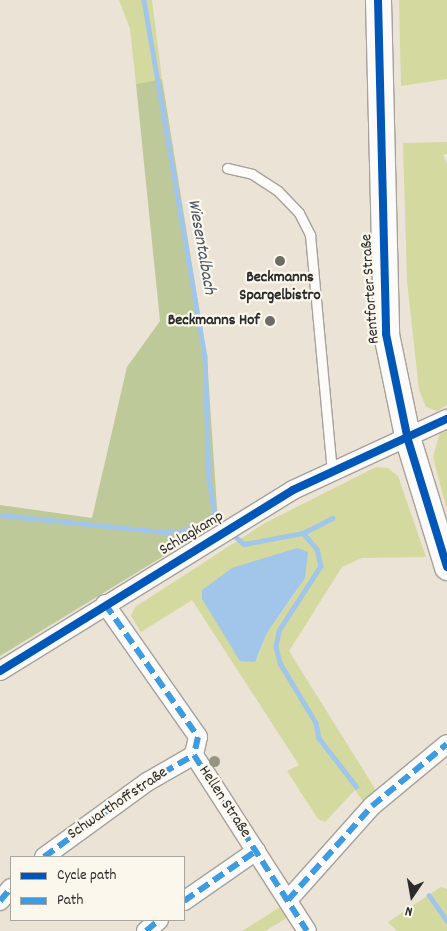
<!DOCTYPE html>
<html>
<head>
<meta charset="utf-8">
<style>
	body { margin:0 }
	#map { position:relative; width:447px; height:931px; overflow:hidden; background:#ebe3d6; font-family:Dekko,sans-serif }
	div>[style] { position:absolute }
	.green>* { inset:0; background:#d4d9a0 }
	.forest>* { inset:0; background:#bdc998 }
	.water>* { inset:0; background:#a2c6ea }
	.stream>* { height:4.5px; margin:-2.25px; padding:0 2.25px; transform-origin:2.25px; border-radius:2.25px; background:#a2c6ea }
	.roads { filter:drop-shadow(1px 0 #a6a19a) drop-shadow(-1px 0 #a6a19a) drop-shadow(0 1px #a6a19a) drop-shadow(0 -1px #a6a19a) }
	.service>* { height:9px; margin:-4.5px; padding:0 4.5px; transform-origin:4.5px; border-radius:4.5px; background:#fcfbf9 }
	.minor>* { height:18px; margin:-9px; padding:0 9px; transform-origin:9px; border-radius:9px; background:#fcfbf9 }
	.secondary>* { height:25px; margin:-12.5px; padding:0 12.5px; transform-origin:12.5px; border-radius:12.5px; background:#fcfbf9 }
	.quiet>* { height:6px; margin-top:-3px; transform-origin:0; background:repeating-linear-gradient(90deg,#3d9ce1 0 12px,transparent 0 18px) }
	.cycleway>* { height:8px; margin:-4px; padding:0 4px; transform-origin:4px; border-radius:4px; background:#0057b8 }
	.trees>* { width:11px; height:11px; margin:-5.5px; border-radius:50%; background:#969482 }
	.dots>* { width:14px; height:14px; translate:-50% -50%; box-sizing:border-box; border:2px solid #fbf7ec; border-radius:50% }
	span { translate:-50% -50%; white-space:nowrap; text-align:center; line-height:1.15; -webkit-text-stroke:4.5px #fbf7ec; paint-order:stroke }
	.poi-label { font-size:16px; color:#2b2b2b; font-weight:700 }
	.right { translate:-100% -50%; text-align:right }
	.street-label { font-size:16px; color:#2b2b2b }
	.water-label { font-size:18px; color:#455667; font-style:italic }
	.legend { position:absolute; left:10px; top:856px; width:175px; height:65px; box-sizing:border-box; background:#fbf7ec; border:1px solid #a8a59f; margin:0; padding:6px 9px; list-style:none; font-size:15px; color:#2b2b2b }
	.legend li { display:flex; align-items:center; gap:10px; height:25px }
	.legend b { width:25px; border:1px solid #a8a59f }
	.north { position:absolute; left:387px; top:871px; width:50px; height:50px; -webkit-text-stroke:4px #fbf7ec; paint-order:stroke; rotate:192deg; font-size:14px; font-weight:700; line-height:20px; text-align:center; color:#2b2b2b }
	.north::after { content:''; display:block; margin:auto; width:18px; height:22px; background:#2b2b2b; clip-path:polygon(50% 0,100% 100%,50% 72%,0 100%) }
</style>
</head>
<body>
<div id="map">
	<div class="green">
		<i style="clip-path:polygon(119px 0,152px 0,162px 79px,136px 84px,130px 29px)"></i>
		<i style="clip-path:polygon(399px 0,447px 0,447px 79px,401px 86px)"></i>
		<i style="clip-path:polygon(447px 142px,447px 154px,443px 155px,447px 164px,447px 405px,437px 411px,426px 407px,419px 390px,407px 281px,403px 143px)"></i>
		<i style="clip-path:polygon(447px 428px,447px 511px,433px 457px,440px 432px)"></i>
		<i style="clip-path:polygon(evenodd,376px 467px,388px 468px,398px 476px,426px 557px,362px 558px,342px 567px,289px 651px,377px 792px,364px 803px,355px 790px,325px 822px,318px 819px,287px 771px,299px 765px,192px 600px,141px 632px,131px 616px,135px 607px,265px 523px,376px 467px,232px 568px,298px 589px,267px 633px,258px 656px,232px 568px)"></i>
		<i style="clip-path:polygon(441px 887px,447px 889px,447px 931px,397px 931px,388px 922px)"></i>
		<i style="clip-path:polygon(280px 907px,287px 918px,265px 931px,242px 931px)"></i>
	</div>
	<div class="forest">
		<i style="clip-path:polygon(162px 79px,207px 358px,218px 523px,0 656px,0 505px,92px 518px,127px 367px,160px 321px,136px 84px)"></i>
	</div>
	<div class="water">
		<i style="clip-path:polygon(297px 548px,308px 552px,305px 578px,267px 633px,255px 662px,240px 661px,202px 599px,202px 590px,232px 568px)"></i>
	</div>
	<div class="stream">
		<i style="left:144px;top:0;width:361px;rotate:80.3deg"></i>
		<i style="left:205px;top:356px;width:124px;rotate:88.2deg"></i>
		<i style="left:209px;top:480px;width:42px;rotate:80.3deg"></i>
		<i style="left:216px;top:521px;width:11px;rotate:38deg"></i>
		<i style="left:0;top:515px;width:166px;rotate:5.9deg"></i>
		<i style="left:165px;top:532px;width:16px;rotate:-4deg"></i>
		<i style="left:181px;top:531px;width:37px;rotate:-20deg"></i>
		<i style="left:231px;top:533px;width:17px;rotate:40deg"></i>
		<i style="left:244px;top:544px;width:60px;rotate:-10.6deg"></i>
		<i style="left:303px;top:533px;width:33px;rotate:-27deg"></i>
		<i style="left:303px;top:533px;width:21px;rotate:49deg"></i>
		<i style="left:317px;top:549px;width:17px;rotate:77deg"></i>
		<i style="left:321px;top:566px;width:77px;rotate:122.9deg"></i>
		<i style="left:279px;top:631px;width:15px;rotate:101deg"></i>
		<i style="left:276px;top:646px;width:17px;rotate:77deg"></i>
		<i style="left:280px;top:663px;width:70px;rotate:59deg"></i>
		<i style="left:316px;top:723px;width:15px;rotate:79deg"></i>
		<i style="left:319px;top:738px;width:61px;rotate:52.4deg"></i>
		<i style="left:429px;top:895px;width:32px;rotate:55deg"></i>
	</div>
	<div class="roads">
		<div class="service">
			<i style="left:227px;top:168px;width:26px;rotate:13deg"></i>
			<i style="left:252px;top:174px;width:31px;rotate:33deg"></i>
			<i style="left:278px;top:191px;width:30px;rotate:46deg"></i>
			<i style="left:299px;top:213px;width:25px;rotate:63deg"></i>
			<i style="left:310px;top:235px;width:238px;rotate:84.7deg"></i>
		</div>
		<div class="minor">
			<i style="left:105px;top:604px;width:162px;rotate:55deg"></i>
			<i style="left:198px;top:737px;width:18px;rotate:103deg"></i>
			<i style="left:194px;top:755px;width:209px;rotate:57.3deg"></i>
			<i style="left:0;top:671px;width:344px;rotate:-31.7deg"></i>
			<i style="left:293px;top:490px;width:170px;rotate:-24.8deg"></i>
			<i style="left:44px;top:857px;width:127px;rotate:-36.1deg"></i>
			<i style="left:147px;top:782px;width:54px;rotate:-29.9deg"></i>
			<i style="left:288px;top:900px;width:126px;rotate:-48.2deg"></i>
			<i style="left:372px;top:806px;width:97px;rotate:-39.6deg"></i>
			<i style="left:0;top:901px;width:17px;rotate:-50deg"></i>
			<i style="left:184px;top:901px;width:88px;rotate:-34.8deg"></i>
			<i style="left:146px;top:931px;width:17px;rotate:-40deg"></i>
		</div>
		<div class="secondary">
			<i style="left:378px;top:0;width:334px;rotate:88.6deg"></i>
			<i style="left:386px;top:334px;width:108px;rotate:78.3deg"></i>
			<i style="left:408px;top:440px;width:133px;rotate:72.9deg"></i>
		</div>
	</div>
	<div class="quiet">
		<i style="left:105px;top:604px;width:162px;rotate:55deg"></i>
		<i style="left:198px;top:737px;width:18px;rotate:103deg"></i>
		<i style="left:194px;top:755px;width:209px;rotate:57.3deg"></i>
		<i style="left:44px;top:857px;width:127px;rotate:-36.1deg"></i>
		<i style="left:147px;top:782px;width:54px;rotate:-29.9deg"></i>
		<i style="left:288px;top:900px;width:126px;rotate:-48.2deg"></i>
		<i style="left:372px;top:806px;width:97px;rotate:-39.6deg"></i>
		<i style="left:0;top:901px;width:17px;rotate:-50deg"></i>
		<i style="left:184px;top:901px;width:88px;rotate:-34.8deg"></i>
		<i style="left:146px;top:931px;width:17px;rotate:-40deg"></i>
	</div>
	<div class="cycleway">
		<i style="left:378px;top:0;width:334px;rotate:88.6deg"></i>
		<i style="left:386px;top:334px;width:108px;rotate:78.3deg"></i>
		<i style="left:408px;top:440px;width:133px;rotate:72.9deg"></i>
		<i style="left:0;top:671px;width:344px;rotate:-31.7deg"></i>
		<i style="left:293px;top:490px;width:170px;rotate:-24.8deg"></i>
	</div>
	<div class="trees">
		<i style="left:214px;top:761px"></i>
	</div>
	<div class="dots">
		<i style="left:280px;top:261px;background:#6e6b67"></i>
		<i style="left:270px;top:321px;background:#6e6b67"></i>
	</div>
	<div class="poi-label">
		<span style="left:280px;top:287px">Beckmanns<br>Spargelbistro</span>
		<span class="right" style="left:260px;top:321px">Beckmanns Hof</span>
	</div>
	<div class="street-label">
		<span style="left:371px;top:289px;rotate:-94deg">Rentforter Straße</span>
		<span style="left:192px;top:534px;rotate:-31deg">Schlagkamp</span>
		<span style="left:224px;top:802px;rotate:57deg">Hellen Straße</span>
		<span style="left:118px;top:804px;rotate:-34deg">Schwarthoffstraße</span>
	</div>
	<div class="water-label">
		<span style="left:200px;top:247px;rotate:80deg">Wiesentalbach</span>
	</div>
	<ul class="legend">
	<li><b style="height:6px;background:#0057b8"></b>Cycle path</li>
	<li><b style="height:6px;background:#3d9ce1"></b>Path</li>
	</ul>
	<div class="north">N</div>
</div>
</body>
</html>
